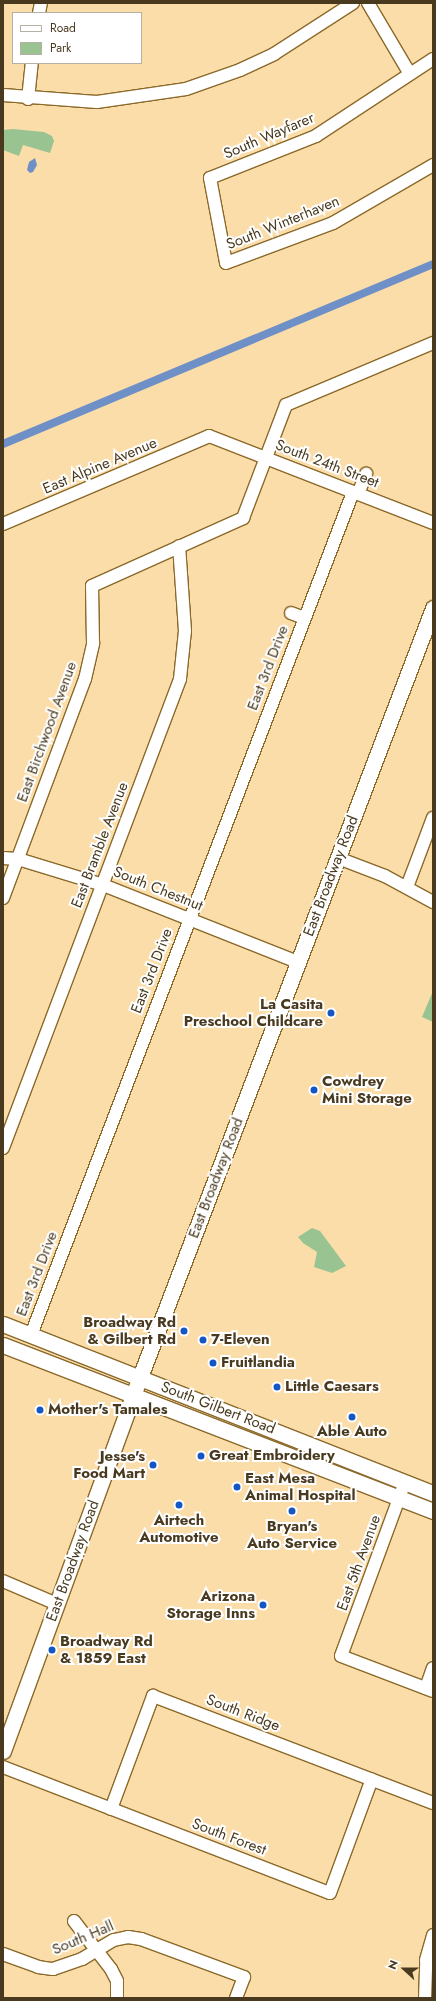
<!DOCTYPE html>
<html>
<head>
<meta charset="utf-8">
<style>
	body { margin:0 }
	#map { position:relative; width:436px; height:2001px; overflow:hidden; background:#fbddaa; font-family:Jost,sans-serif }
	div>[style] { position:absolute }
	.green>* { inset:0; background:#9ac392 }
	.water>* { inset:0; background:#6f90c6 }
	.canal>* { height:8px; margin:-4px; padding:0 4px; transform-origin:4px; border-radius:4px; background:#6f90c6 }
	.roads { filter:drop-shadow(1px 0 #8b6929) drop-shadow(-1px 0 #8b6929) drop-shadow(0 1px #8b6929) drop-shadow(0 -1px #8b6929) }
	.minor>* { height:12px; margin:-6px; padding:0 6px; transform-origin:6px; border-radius:6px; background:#fff }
	.major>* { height:15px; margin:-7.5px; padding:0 7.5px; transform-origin:7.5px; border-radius:7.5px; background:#fff }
	.dots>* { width:11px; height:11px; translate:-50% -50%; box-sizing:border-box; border:2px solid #fff; border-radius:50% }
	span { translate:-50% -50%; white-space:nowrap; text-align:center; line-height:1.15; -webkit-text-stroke:4px #fff; paint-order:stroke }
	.street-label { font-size:15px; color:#493a1f }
	.poi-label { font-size:15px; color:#493a1f; font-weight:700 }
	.right { translate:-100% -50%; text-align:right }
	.left { translate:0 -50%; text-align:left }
	.frame { position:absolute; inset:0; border:4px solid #493a1f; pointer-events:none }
	.legend { position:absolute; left:12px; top:12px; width:130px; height:52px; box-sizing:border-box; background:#fff; border:1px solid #b6b0a5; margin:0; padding:5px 7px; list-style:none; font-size:12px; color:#493a1f }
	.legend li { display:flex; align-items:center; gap:8px; height:20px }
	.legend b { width:20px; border:1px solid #b6b0a5 }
	.north { position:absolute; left:384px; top:1949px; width:40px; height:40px; -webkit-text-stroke:3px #fff; paint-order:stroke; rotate:291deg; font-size:11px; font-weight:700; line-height:16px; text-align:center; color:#493a1f }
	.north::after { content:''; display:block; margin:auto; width:14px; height:18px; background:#493a1f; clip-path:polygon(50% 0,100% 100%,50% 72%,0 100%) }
</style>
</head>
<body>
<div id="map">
	<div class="green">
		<i style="clip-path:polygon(13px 129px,44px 132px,52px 136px,54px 141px,50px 153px,23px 145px,19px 156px,3px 150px,3px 130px)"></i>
		<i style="clip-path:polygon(433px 991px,433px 1022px,422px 1017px)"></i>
		<i style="clip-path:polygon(312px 1228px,320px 1231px,346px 1266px,332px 1273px,314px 1267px,317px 1252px,303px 1243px,298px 1237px)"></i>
	</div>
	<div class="water">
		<i style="clip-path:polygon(35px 158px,37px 165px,33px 172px,30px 173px,27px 170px,29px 162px)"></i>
	</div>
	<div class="canal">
		<i style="left:3px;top:444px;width:466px;rotate:-22.7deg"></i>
	</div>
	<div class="roads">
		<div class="minor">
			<i style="left:368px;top:3px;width:82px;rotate:59.4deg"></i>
			<i style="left:39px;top:13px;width:10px;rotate:-79deg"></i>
			<i style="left:433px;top:59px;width:140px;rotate:146.7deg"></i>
			<i style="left:316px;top:136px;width:114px;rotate:158.4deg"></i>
			<i style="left:210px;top:178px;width:86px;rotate:79.3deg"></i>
			<i style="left:226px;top:263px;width:114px;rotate:-20.5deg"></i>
			<i style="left:333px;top:223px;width:116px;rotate:-30.1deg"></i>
			<i style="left:3px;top:95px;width:94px;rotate:4.3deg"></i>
			<i style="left:97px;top:102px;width:90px;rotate:-8.3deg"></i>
			<i style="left:186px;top:89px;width:57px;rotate:-19.4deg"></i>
			<i style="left:240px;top:70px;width:38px;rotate:-25deg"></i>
			<i style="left:274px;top:54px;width:94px;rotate:-32.8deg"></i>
			<i style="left:28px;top:99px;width:36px;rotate:-84deg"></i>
			<i style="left:358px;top:494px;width:22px;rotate:-68deg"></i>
			<i style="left:3px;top:524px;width:224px;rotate:-23.1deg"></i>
			<i style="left:209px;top:436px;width:240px;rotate:21.2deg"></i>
			<i style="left:291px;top:613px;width:14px;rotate:21deg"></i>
			<i style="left:3px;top:858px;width:15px;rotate:4deg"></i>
			<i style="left:18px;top:859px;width:89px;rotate:17deg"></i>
			<i style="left:103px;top:885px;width:209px;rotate:21.6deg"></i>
			<i style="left:338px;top:858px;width:50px;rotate:21deg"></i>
			<i style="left:385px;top:876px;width:55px;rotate:28.4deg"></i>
			<i style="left:407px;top:887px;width:74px;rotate:-69.4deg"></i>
			<i style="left:3px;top:898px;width:234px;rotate:-69.5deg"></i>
			<i style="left:85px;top:679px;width:37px;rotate:-77deg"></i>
			<i style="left:93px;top:643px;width:57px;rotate:-91deg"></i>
			<i style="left:92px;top:586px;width:166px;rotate:-24.2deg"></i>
			<i style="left:243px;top:518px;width:121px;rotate:-69.2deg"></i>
			<i style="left:286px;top:405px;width:160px;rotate:-22.9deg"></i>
			<i style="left:3px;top:1148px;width:501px;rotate:-69.32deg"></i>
			<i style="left:180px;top:679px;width:48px;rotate:-84.1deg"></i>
			<i style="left:185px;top:631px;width:85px;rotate:-94deg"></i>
			<i style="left:31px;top:1335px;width:902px;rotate:-69.09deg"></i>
			<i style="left:405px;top:1482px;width:185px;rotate:110.2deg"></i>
			<i style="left:341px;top:1656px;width:98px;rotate:20.8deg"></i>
			<i style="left:3px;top:1581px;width:59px;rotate:23.1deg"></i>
			<i style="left:426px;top:1688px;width:21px;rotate:-71deg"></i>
			<i style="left:3px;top:1767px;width:350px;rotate:21.1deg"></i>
			<i style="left:330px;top:1893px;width:121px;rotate:-69.8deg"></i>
			<i style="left:111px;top:1809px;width:121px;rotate:-69.6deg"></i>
			<i style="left:153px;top:1696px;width:300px;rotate:20.9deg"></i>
			<i style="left:74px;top:1921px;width:61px;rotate:52.4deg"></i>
			<i style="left:111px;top:1969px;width:13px;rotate:63deg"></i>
			<i style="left:117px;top:1981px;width:17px;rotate:90deg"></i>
			<i style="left:3px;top:1954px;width:37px;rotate:20deg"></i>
			<i style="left:38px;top:1967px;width:15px;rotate:8deg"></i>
			<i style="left:53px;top:1969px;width:31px;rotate:-19deg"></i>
			<i style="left:82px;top:1959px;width:37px;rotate:-31deg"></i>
			<i style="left:114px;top:1940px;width:14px;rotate:-12deg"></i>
			<i style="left:128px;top:1937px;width:13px;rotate:9deg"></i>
			<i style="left:141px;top:1939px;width:110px;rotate:20.3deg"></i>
			<i style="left:244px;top:1977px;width:22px;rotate:111deg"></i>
			<i style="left:425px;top:1998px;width:38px;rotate:-88deg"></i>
			<i style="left:426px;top:1960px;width:26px;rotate:-74deg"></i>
		</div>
		<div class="major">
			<i style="left:3px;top:1324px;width:462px;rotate:21.5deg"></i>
			<i style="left:3px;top:1345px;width:461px;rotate:21.1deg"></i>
			<i style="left:3px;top:1751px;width:398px;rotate:-69.9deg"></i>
			<i style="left:140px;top:1377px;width:823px;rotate:-69.14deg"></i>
		</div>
	</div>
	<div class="dots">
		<i style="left:331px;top:1013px;background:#1557c2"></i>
		<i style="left:314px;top:1090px;background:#1557c2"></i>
		<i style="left:184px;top:1331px;background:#1557c2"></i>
		<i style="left:203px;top:1340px;background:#1557c2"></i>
		<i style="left:213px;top:1363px;background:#1557c2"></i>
		<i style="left:277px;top:1387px;background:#1557c2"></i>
		<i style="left:40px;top:1410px;background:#1557c2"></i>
		<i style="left:352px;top:1417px;background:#1557c2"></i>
		<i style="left:201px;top:1456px;background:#1557c2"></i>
		<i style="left:153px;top:1465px;background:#1557c2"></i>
		<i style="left:237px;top:1487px;background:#1557c2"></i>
		<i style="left:179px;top:1505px;background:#1557c2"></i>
		<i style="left:292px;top:1511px;background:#1557c2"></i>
		<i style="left:263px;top:1605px;background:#1557c2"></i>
		<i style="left:52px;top:1650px;background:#1557c2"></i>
	</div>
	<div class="street-label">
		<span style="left:269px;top:136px;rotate:-23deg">South Wayfarer</span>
		<span style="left:283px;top:223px;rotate:-22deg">South Winterhaven</span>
		<span style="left:327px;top:464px;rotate:21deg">South 24th Street</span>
		<span style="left:100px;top:466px;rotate:-23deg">East Alpine Avenue</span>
		<span style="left:268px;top:668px;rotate:-69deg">East 3rd Drive</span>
		<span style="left:47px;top:732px;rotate:-70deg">East Birchwood Avenue</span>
		<span style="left:100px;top:845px;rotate:-69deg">East Bramble Avenue</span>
		<span style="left:331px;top:876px;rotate:-69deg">East Broadway Road</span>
		<span style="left:158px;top:889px;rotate:22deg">South Chestnut</span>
		<span style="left:152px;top:971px;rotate:-69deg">East 3rd Drive</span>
		<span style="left:216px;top:1178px;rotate:-69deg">East Broadway Road</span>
		<span style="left:37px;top:1274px;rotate:-69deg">East 3rd Drive</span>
		<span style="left:218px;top:1408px;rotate:21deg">South Gilbert Road</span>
		<span style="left:73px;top:1561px;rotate:-70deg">East Broadway Road</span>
		<span style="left:359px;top:1563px;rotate:-70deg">East 5th Avenue</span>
		<span style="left:243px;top:1713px;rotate:21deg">South Ridge</span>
		<span style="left:229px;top:1837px;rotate:21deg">South Forest</span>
		<span style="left:83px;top:1938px;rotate:-23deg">South Hall</span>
	</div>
	<div class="poi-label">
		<span class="right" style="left:323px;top:1013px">La Casita<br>Preschool Childcare</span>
		<span class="left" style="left:322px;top:1090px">Cowdrey<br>Mini Storage</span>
		<span class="right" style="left:176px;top:1331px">Broadway Rd<br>&amp; Gilbert Rd</span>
		<span class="left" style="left:211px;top:1340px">7-Eleven</span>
		<span class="left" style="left:221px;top:1363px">Fruitlandia</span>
		<span class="left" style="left:285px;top:1387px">Little Caesars</span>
		<span class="left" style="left:48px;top:1410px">Mother's Tamales</span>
		<span style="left:352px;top:1432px">Able Auto</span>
		<span class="right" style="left:145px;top:1465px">Jesse's<br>Food Mart</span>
		<span class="left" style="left:209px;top:1456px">Great Embroidery</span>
		<span class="left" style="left:245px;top:1487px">East Mesa<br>Animal Hospital</span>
		<span style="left:179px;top:1529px">Airtech<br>Automotive</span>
		<span style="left:292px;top:1535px">Bryan's<br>Auto Service</span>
		<span class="right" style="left:255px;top:1605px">Arizona<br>Storage Inns</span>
		<span class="left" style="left:60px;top:1650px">Broadway Rd<br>&amp; 1859 East</span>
	</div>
	<div class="frame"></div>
	<ul class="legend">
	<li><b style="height:5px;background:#fff"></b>Road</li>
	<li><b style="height:11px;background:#9ac392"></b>Park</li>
	</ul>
	<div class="north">N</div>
</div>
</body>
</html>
